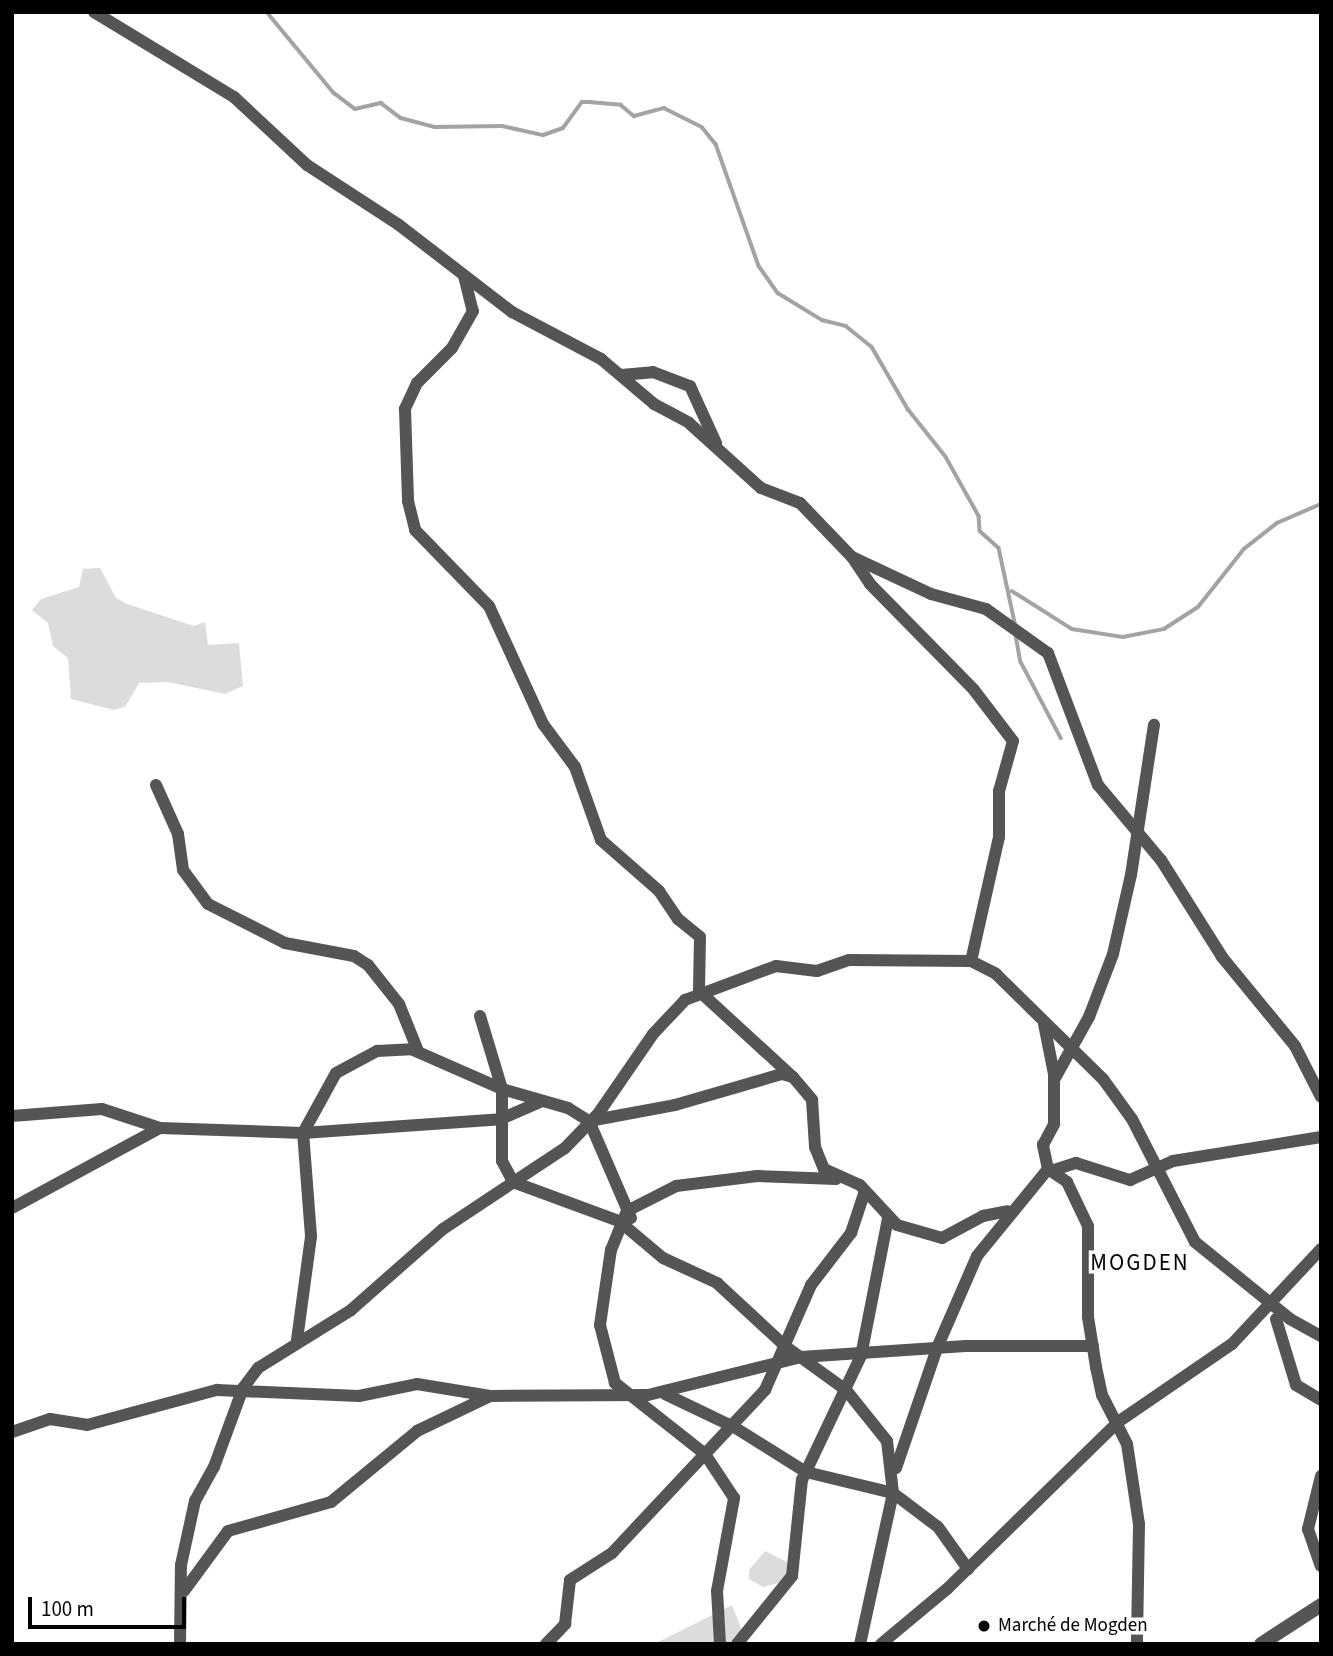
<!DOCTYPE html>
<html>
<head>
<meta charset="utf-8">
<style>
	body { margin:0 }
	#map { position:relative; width:1333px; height:1656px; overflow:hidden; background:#fff; font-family:"Source Sans 3",sans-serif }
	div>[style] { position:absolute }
	.green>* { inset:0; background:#dcdcdc }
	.stream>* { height:3.5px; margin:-1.75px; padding:0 1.75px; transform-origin:1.75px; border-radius:1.75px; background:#a3a3a3 }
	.minor>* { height:12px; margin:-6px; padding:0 6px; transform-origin:6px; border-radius:6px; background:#555 }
	.tertiary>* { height:14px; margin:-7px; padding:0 7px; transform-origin:7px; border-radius:7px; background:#555 }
	.dots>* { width:19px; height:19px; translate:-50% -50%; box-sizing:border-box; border:4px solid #fff; border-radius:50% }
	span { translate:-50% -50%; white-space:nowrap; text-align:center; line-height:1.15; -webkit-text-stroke:7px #fff; paint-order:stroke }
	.poi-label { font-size:19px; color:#000 }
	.left { translate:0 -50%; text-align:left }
	.quarter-label { font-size:23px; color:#000; letter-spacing:2px }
	.frame { position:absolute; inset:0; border:14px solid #000; pointer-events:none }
	.scale { position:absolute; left:28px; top:1597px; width:158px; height:32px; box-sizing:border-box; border:4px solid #000; border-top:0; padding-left:9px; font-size:21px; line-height:24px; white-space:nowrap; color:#000; -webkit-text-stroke:5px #fff; paint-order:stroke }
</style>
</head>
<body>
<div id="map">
	<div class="green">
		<i style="clip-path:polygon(100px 568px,116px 598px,127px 604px,194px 626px,205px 622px,208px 645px,239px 643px,243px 686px,225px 694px,168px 682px,139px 683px,125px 707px,114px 710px,71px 699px,68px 658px,53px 646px,48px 623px,32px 610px,41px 599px,79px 587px,83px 569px)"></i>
		<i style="clip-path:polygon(765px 1551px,791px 1564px,786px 1581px,763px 1587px,749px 1579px,749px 1570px)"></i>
		<i style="clip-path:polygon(732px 1605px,747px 1644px,654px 1644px)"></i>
	</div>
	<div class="stream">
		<i style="left:267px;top:12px;width:105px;rotate:50.4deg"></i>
		<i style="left:334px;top:93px;width:26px;rotate:37deg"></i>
		<i style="left:355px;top:109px;width:27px;rotate:-13deg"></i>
		<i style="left:381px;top:103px;width:25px;rotate:37deg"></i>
		<i style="left:401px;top:118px;width:35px;rotate:15deg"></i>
		<i style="left:435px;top:127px;width:67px;rotate:-0.9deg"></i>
		<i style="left:502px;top:126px;width:42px;rotate:12.4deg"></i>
		<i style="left:543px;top:135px;width:21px;rotate:-19deg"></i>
		<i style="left:563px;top:128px;width:32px;rotate:-54deg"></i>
		<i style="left:582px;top:102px;width:7px"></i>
		<i style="left:589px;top:102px;width:32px;rotate:5deg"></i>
		<i style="left:621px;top:105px;width:17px;rotate:40deg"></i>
		<i style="left:634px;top:116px;width:31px;rotate:-15deg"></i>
		<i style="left:664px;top:108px;width:42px;rotate:26.6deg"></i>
		<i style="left:702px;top:127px;width:22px;rotate:51deg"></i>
		<i style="left:716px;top:144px;width:129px;rotate:70.6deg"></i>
		<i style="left:759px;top:266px;width:33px;rotate:55deg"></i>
		<i style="left:778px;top:293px;width:52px;rotate:31.5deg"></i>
		<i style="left:822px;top:320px;width:25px;rotate:14deg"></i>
		<i style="left:846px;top:326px;width:33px;rotate:39deg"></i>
		<i style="left:872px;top:347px;width:72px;rotate:59.9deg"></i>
		<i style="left:908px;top:409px;width:61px;rotate:51.6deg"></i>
		<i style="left:946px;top:457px;width:68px;rotate:60.8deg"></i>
		<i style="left:979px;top:516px;width:15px;rotate:86deg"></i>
		<i style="left:980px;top:531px;width:25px;rotate:42deg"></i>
		<i style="left:999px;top:548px;width:81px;rotate:77.9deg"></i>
		<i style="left:1012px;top:591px;width:71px;rotate:32.3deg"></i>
		<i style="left:1072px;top:629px;width:52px;rotate:8.9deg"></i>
		<i style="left:1123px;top:637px;width:42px;rotate:-11deg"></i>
		<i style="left:1164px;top:629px;width:40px;rotate:-32.9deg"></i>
		<i style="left:1198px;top:607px;width:74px;rotate:-51.6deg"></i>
		<i style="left:1244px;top:549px;width:42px;rotate:-38.2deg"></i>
		<i style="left:1277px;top:523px;width:48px;rotate:-23.4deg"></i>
		<i style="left:1016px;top:635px;width:27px;rotate:80deg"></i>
		<i style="left:1021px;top:662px;width:86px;rotate:62.2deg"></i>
	</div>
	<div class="minor">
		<i style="left:94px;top:12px;width:164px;rotate:31.3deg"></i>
		<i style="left:234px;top:97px;width:100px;rotate:43deg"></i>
		<i style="left:307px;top:165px;width:110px;rotate:33.1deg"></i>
		<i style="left:399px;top:225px;width:143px;rotate:37.6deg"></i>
		<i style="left:512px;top:312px;width:101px;rotate:27.8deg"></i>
		<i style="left:601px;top:359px;width:70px;rotate:40.3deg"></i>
		<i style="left:654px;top:404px;width:40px;rotate:28deg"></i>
		<i style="left:689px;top:423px;width:97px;rotate:42.1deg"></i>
		<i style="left:761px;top:488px;width:42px;rotate:21deg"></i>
		<i style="left:800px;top:503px;width:75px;rotate:46.1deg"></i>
		<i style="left:852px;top:557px;width:87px;rotate:25.1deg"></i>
		<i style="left:931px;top:594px;width:57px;rotate:15.3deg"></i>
		<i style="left:986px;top:609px;width:76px;rotate:35.4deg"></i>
		<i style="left:1048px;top:653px;width:141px;rotate:69.3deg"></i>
		<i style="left:1098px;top:785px;width:98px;rotate:50deg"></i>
		<i style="left:1161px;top:860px;width:115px;rotate:57.8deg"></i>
		<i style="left:1222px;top:957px;width:115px;rotate:50.6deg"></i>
		<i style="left:1295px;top:1046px;width:57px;rotate:63deg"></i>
		<i style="left:464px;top:276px;width:36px;rotate:76deg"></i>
		<i style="left:473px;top:311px;width:43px;rotate:119.6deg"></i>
		<i style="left:452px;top:348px;width:49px;rotate:135deg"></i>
		<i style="left:417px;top:383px;width:29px;rotate:115deg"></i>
		<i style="left:405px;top:409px;width:92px;rotate:88.1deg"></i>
		<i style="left:408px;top:501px;width:30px;rotate:76deg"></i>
		<i style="left:415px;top:530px;width:106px;rotate:45.8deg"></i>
		<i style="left:489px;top:606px;width:130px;rotate:65.4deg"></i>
		<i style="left:543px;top:724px;width:54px;rotate:53.3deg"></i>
		<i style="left:575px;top:767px;width:77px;rotate:70.4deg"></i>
		<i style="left:601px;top:840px;width:77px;rotate:41.3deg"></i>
		<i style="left:659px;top:891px;width:34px;rotate:56deg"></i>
		<i style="left:678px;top:919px;width:28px;rotate:39deg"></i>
		<i style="left:700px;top:937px;width:54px;rotate:91.1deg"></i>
		<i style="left:699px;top:991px;width:127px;rotate:42.5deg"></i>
		<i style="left:621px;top:375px;width:32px;rotate:-5deg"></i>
		<i style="left:653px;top:372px;width:40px;rotate:21deg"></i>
		<i style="left:690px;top:386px;width:63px;rotate:65.5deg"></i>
		<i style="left:852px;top:557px;width:32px;rotate:56deg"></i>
		<i style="left:870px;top:584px;width:148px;rotate:45.5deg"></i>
		<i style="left:974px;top:690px;width:64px;rotate:52.6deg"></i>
		<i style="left:1013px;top:741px;width:52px;rotate:105.6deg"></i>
		<i style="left:999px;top:791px;width:46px;rotate:90deg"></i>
		<i style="left:999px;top:837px;width:127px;rotate:102.7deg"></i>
		<i style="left:156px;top:785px;width:54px;rotate:65.8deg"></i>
		<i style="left:178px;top:834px;width:36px;rotate:82deg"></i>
		<i style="left:183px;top:870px;width:42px;rotate:53.7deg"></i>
		<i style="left:208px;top:904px;width:86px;rotate:26.9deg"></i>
		<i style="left:285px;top:943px;width:70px;rotate:10.7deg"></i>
		<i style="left:354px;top:956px;width:17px;rotate:33deg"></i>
		<i style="left:368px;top:965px;width:50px;rotate:51.5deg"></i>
		<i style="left:399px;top:1004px;width:51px;rotate:68deg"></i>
		<i style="left:480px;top:1016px;width:76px;rotate:73.2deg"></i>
		<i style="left:502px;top:1089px;width:72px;rotate:90deg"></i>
		<i style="left:502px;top:1161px;width:24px;rotate:62deg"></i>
		<i style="left:513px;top:1182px;width:113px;rotate:20.2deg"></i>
		<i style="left:619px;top:1221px;width:57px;rotate:40.1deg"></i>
		<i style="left:663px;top:1258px;width:60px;rotate:24.8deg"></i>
		<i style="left:717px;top:1283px;width:93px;rotate:42.8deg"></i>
		<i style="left:785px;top:1346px;width:75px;rotate:35.8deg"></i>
		<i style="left:846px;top:1390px;width:65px;rotate:51.2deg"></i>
		<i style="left:887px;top:1441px;width:52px;rotate:83.4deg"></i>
		<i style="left:893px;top:1493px;width:155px;rotate:102.3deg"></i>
		<i style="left:1055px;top:1078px;width:70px;rotate:-60.9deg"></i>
		<i style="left:1089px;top:1017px;width:67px;rotate:-69.1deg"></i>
		<i style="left:1113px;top:954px;width:81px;rotate:-77.2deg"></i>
		<i style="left:1131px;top:875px;width:152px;rotate:-81.3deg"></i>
		<i style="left:12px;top:1116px;width:90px;rotate:-4.4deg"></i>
		<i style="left:102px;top:1109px;width:61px;rotate:18.1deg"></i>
		<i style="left:160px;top:1128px;width:143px;rotate:2deg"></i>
		<i style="left:303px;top:1133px;width:198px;rotate:-4deg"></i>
		<i style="left:501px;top:1119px;width:45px;rotate:-23.7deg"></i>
		<i style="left:1048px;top:1169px;width:23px;rotate:34deg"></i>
		<i style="left:1067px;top:1182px;width:49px;rotate:64.5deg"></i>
		<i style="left:1088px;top:1226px;width:91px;rotate:90deg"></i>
		<i style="left:1088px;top:1317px;width:51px;rotate:80.9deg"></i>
		<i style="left:1096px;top:1367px;width:29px;rotate:78deg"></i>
		<i style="left:1102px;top:1395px;width:55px;rotate:63deg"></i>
		<i style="left:1127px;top:1444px;width:81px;rotate:81.5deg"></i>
		<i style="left:1139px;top:1524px;width:120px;rotate:91deg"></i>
		<i style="left:1054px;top:1170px;width:23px;rotate:-18deg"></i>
		<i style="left:1076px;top:1163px;width:57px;rotate:17.5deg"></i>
		<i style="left:1130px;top:1180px;width:47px;rotate:-23.8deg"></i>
		<i style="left:1173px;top:1161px;width:150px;rotate:-9.2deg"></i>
		<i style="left:12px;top:1208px;width:168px;rotate:-28.4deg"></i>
		<i style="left:631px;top:1218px;width:106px;rotate:-113.4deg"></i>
		<i style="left:589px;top:1121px;width:87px;rotate:-10.5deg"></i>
		<i style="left:675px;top:1105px;width:111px;rotate:-16.2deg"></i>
		<i style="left:782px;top:1074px;width:11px;rotate:15deg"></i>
		<i style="left:793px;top:1077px;width:30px;rotate:50deg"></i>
		<i style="left:812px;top:1100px;width:47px;rotate:86.3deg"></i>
		<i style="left:815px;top:1147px;width:24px;rotate:68deg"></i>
		<i style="left:824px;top:1169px;width:39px;rotate:24deg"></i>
		<i style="left:860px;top:1185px;width:54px;rotate:47.2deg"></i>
		<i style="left:897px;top:1225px;width:47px;rotate:16.1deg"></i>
		<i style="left:942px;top:1238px;width:47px;rotate:-28.2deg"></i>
		<i style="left:983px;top:1216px;width:25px;rotate:-11deg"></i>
		<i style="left:1276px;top:1319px;width:69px;rotate:73.1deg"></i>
		<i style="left:1296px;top:1385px;width:29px;rotate:31deg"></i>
		<i style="left:297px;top:1340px;width:105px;rotate:-82.3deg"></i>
		<i style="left:311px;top:1236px;width:103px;rotate:-94.4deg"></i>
		<i style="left:303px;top:1133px;width:68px;rotate:-61.2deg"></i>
		<i style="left:336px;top:1073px;width:47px;rotate:-28.2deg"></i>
		<i style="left:377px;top:1051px;width:34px;rotate:-3deg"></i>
		<i style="left:411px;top:1049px;width:99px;rotate:23.7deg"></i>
		<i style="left:502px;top:1089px;width:69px;rotate:16.1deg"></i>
		<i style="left:568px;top:1108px;width:25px;rotate:32deg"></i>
		<i style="left:665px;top:1394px;width:76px;rotate:25.6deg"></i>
		<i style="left:734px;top:1427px;width:85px;rotate:32deg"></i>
		<i style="left:806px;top:1472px;width:89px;rotate:13.6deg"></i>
		<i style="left:893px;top:1493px;width:56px;rotate:37.1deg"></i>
		<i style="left:938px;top:1527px;width:52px;rotate:54.5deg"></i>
		<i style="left:12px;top:1432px;width:40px;rotate:-18.9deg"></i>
		<i style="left:50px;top:1419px;width:37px;rotate:9deg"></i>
		<i style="left:87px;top:1425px;width:135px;rotate:-15.1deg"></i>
		<i style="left:217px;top:1390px;width:142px;rotate:2.4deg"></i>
		<i style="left:359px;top:1396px;width:59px;rotate:-11.7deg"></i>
		<i style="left:417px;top:1384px;width:74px;rotate:9.3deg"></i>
		<i style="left:490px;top:1396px;width:158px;rotate:-0.4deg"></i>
		<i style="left:648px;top:1395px;width:158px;rotate:-13.9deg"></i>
		<i style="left:801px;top:1357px;width:165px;rotate:-3.8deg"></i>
		<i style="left:966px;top:1346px;width:127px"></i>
		<i style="left:896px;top:1468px;width:127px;rotate:-71.1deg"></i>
		<i style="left:937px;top:1348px;width:100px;rotate:-66.5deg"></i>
		<i style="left:977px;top:1256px;width:112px;rotate:-50.8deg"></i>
		<i style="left:1048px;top:1169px;width:25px;rotate:-102deg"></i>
		<i style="left:1043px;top:1145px;width:24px;rotate:-62deg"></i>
		<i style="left:1054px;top:1124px;width:50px;rotate:-90deg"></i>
		<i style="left:1054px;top:1074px;width:51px;rotate:-101.3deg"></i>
		<i style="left:1321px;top:1476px;width:55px;rotate:103.8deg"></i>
		<i style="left:1308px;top:1529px;width:39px;rotate:71deg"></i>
		<i style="left:184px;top:1591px;width:74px;rotate:-53.7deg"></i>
		<i style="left:228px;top:1531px;width:107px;rotate:-15.7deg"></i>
		<i style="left:331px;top:1502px;width:112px;rotate:-39.5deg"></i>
		<i style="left:417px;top:1431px;width:81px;rotate:-25.6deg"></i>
		<i style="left:180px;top:1644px;width:79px;rotate:-89.3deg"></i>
		<i style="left:181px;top:1565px;width:66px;rotate:-77.7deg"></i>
		<i style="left:195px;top:1501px;width:39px;rotate:-61deg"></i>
		<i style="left:214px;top:1467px;width:84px;rotate:-69.8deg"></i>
		<i style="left:243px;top:1388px;width:25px;rotate:-53deg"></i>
		<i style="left:258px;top:1368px;width:110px;rotate:-31.9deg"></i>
		<i style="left:351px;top:1310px;width:123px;rotate:-41.4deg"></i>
		<i style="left:443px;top:1229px;width:146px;rotate:-33.6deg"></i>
		<i style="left:565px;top:1148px;width:47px;rotate:-45.9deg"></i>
		<i style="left:598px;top:1114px;width:97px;rotate:-55.5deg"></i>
		<i style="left:653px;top:1034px;width:47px;rotate:-46.7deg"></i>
		<i style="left:685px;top:1000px;width:97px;rotate:-20.5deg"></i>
		<i style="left:776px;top:966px;width:41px;rotate:7deg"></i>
		<i style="left:817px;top:971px;width:34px;rotate:-19deg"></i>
		<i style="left:849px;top:960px;width:122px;rotate:0.5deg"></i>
		<i style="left:971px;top:961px;width:28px;rotate:27deg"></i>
		<i style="left:996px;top:974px;width:150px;rotate:44.5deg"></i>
		<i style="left:1103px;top:1079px;width:49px;rotate:54.1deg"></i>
		<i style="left:1132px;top:1119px;width:138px;rotate:62.9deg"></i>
		<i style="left:1195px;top:1242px;width:122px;rotate:39deg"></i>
		<i style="left:1290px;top:1319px;width:35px;rotate:29deg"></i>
		<i style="left:546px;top:1644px;width:28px;rotate:-46deg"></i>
		<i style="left:565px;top:1624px;width:44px;rotate:-83.5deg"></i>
		<i style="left:570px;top:1580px;width:50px;rotate:-32.7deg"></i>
		<i style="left:612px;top:1553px;width:224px;rotate:-46.8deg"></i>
		<i style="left:765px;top:1390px;width:115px;rotate:-66.3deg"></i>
		<i style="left:811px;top:1285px;width:66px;rotate:-52.4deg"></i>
		<i style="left:851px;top:1233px;width:44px;rotate:-71.6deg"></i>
		<i style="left:720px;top:1644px;width:53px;rotate:-93.2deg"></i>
		<i style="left:717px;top:1591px;width:95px;rotate:-79.6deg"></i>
		<i style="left:734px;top:1498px;width:53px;rotate:-123.4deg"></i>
		<i style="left:705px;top:1454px;width:115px;rotate:-141.7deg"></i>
		<i style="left:615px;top:1383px;width:60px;rotate:-104.5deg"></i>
		<i style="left:600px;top:1325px;width:76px;rotate:-81.7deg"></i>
		<i style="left:611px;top:1250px;width:42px;rotate:-67.7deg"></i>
		<i style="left:627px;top:1211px;width:55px;rotate:-27deg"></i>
		<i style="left:676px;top:1186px;width:82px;rotate:-7deg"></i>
		<i style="left:757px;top:1176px;width:79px;rotate:2.2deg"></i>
		<i style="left:737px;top:1644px;width:87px;rotate:-51deg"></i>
		<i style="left:792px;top:1576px;width:97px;rotate:-84.1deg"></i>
		<i style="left:802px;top:1480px;width:137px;rotate:-64.6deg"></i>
		<i style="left:861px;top:1356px;width:140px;rotate:-78.9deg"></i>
		<i style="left:881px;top:1644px;width:86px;rotate:-39.8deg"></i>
		<i style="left:947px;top:1589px;width:239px;rotate:-44.3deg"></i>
		<i style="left:1118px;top:1422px;width:138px;rotate:-34.4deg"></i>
		<i style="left:1232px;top:1344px;width:130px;rotate:-46.9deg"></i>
	</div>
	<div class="tertiary">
		<i style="left:1261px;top:1644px;width:72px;rotate:-33deg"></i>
	</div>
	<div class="dots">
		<i style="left:984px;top:1626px;background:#000"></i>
	</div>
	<div class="poi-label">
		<span class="left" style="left:998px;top:1626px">Marché de Mogden</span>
	</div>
	<div class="quarter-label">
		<span style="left:1140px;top:1263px">MOGDEN</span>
	</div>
	<div class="frame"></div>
	<div class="scale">100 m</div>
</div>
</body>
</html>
